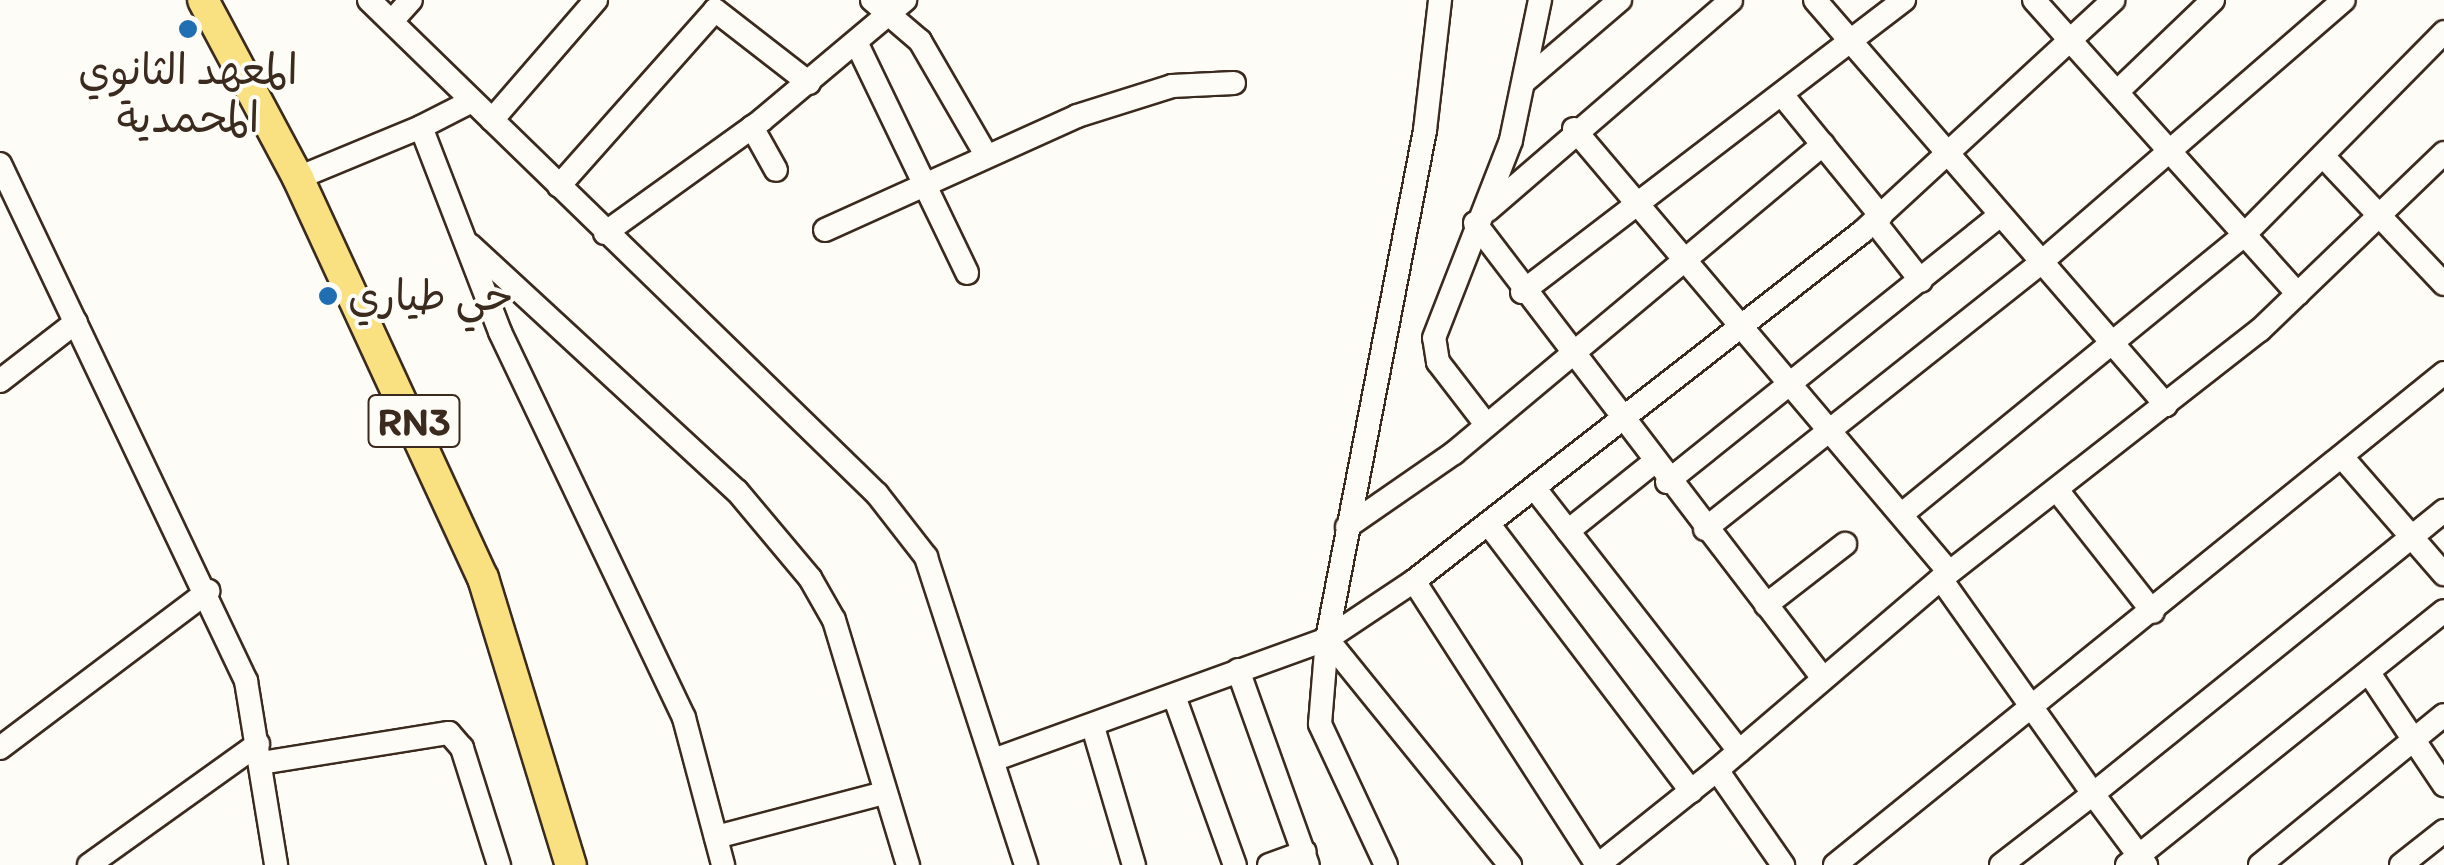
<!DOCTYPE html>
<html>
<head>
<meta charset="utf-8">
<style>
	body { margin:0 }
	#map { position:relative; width:2444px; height:865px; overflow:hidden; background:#fdfcf7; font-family:Itim,"Playpen Sans Arabic",sans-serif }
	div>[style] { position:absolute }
	.roads { filter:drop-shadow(2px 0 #3b2a1e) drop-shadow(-2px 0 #3b2a1e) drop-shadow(0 2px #3b2a1e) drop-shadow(0 -2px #3b2a1e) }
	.minor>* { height:22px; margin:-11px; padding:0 11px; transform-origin:11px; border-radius:11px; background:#fdfcf7 }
	.major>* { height:30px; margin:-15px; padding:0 15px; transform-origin:15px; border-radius:15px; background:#f9e181 }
	.dots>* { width:28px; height:28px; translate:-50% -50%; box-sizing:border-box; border:5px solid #fdfcf7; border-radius:50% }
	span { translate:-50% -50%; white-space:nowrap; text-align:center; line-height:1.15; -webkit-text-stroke:8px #fdfcf7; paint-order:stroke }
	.shield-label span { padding:2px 8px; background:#fdfcf7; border:2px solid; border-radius:8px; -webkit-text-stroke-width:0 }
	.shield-label { font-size:40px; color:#3b2a1e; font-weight:700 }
	.poi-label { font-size:42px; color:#3b2a1e }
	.left { translate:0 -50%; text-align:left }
</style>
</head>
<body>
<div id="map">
	<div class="roads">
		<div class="minor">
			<i style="left:369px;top:0;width:709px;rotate:44.2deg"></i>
			<i style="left:877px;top:494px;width:80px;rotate:52.1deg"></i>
			<i style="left:926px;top:557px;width:324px;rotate:72deg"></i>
			<i style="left:872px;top:0;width:63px;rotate:40.5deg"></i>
			<i style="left:920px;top:41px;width:132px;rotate:59.9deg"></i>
			<i style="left:1815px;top:0;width:536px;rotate:49.09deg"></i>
			<i style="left:2034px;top:0;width:395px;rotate:48.1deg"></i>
			<i style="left:392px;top:21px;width:28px;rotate:-48deg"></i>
			<i style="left:857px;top:44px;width:254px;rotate:64.3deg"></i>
			<i style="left:1525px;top:81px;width:125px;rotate:-40.5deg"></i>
			<i style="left:2117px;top:92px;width:133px;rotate:-43.8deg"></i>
			<i style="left:1783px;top:96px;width:155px;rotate:50.8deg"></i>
			<i style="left:472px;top:101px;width:57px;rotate:153deg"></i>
			<i style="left:421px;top:127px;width:220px;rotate:68.9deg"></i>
			<i style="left:500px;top:332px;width:428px;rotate:64.5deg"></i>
			<i style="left:684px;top:718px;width:152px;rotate:75.1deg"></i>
			<i style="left:492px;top:120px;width:159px;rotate:-49.1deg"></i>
			<i style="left:752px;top:127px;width:49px;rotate:60.8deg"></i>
			<i style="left:1574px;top:129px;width:580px;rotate:49.75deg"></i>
			<i style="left:2323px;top:156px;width:176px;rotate:46.6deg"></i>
			<i style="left:0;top:164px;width:573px;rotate:64.55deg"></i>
			<i style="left:246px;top:681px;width:186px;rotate:80.7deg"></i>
			<i style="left:298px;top:178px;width:133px;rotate:-22.5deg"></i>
			<i style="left:559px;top:186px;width:235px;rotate:-48.4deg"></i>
			<i style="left:715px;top:10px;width:119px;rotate:37.8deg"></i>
			<i style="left:1488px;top:210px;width:321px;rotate:-40.8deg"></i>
			<i style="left:1874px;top:221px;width:76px;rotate:51.9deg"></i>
			<i style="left:1475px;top:223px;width:571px;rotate:52.61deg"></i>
			<i style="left:825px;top:230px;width:277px;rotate:-24.3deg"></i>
			<i style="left:1077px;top:116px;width:100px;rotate:-17.5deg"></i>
			<i style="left:1172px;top:86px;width:62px;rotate:-2.8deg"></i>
			<i style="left:605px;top:233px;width:193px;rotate:-35.7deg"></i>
			<i style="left:762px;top:120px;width:187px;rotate:-40deg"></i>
			<i style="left:470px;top:245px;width:363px;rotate:42.7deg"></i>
			<i style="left:737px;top:491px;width:114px;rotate:50deg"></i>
			<i style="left:810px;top:578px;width:48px;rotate:60.3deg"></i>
			<i style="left:834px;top:620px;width:256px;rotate:73.2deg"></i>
			<i style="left:1522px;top:292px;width:481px;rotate:-37.4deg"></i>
			<i style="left:0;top:381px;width:96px;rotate:-37.8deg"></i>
			<i style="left:1485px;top:423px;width:77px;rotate:-127.6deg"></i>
			<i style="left:1438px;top:362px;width:24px;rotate:-99deg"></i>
			<i style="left:1434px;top:338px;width:212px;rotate:-68.7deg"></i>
			<i style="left:1511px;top:140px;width:143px;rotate:-78.3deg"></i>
			<i style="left:2343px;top:458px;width:154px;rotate:49deg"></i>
			<i style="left:1667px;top:482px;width:424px;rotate:-38.7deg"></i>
			<i style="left:1536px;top:490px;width:331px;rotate:52.1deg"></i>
			<i style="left:2057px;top:490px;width:155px;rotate:51.8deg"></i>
			<i style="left:1902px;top:514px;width:444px;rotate:-39.2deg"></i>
			<i style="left:2246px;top:233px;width:282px;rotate:-45.4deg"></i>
			<i style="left:1490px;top:526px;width:333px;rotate:52.8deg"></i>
			<i style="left:1347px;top:527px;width:130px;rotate:-34.7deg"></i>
			<i style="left:1454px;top:453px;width:481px;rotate:-39.9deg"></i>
			<i style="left:1705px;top:529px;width:426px;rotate:-38.4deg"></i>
			<i style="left:2039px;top:264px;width:403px;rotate:-40.9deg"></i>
			<i style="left:1568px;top:531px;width:109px;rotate:-38.7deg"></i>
			<i style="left:1941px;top:579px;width:263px;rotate:54.7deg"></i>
			<i style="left:2093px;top:794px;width:451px;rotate:-38.9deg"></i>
			<i style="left:1414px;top:581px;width:338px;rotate:57.2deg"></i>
			<i style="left:1766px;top:605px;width:100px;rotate:-37.7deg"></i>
			<i style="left:1327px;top:639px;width:291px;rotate:51deg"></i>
			<i style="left:1238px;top:670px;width:207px;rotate:70.3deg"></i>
			<i style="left:2369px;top:673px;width:135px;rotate:56.2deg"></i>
			<i style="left:1174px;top:696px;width:180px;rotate:70.2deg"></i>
			<i style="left:1093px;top:727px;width:144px;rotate:73.5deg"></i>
			<i style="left:0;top:748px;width:261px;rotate:-37deg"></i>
			<i style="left:996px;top:759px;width:352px;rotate:-19.9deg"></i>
			<i style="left:1327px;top:639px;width:105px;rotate:-33.7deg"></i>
			<i style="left:1414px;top:581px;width:568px;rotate:-37.92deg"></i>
			<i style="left:1862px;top:232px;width:342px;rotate:-42.7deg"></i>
			<i style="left:261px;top:763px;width:190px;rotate:-9.1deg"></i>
			<i style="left:449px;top:733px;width:20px;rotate:49deg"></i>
			<i style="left:462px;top:748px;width:123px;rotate:72.5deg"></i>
			<i style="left:1717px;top:770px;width:294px;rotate:-40.5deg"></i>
			<i style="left:1941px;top:579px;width:405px;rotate:-38deg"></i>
			<i style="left:2260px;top:330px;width:255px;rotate:-43.9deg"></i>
			<i style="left:716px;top:837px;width:174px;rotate:-14.7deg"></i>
			<i style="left:89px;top:865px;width:208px;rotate:-35.6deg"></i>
			<i style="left:1269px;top:865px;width:38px;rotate:-20deg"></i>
			<i style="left:1386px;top:865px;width:156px;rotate:-115.1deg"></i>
			<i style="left:1320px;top:724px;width:85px;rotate:-85.3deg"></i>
			<i style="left:1327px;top:639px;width:518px;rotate:-79.1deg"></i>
			<i style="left:1425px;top:130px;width:131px;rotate:-83.4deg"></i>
			<i style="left:1598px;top:865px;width:152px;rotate:-38.6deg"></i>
			<i style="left:1717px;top:770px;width:116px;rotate:55.2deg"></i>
			<i style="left:1835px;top:865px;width:783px;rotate:-38.93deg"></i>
			<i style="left:2001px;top:865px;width:116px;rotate:-37.7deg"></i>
			<i style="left:2093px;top:794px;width:89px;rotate:53.3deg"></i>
			<i style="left:2127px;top:865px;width:406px;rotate:-38.7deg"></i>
			<i style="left:2260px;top:865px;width:237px;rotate:-39.2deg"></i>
			<i style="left:2401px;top:865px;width:55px;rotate:-38.3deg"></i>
		</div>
		<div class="major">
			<i style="left:203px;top:0;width:202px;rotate:61.9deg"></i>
			<i style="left:298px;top:178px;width:441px;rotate:65.2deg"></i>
			<i style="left:483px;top:578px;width:300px;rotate:73deg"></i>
		</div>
	</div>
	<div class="dots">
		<i style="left:188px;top:29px;background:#1f6fb2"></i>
		<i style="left:328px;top:296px;background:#1f6fb2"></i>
	</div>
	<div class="shield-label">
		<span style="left:414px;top:421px">RN3</span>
	</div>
	<div class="poi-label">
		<span style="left:188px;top:94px">المعهد الثانوي<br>المحمدية</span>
		<span class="left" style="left:348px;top:296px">حي طياري</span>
	</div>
</div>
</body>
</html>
